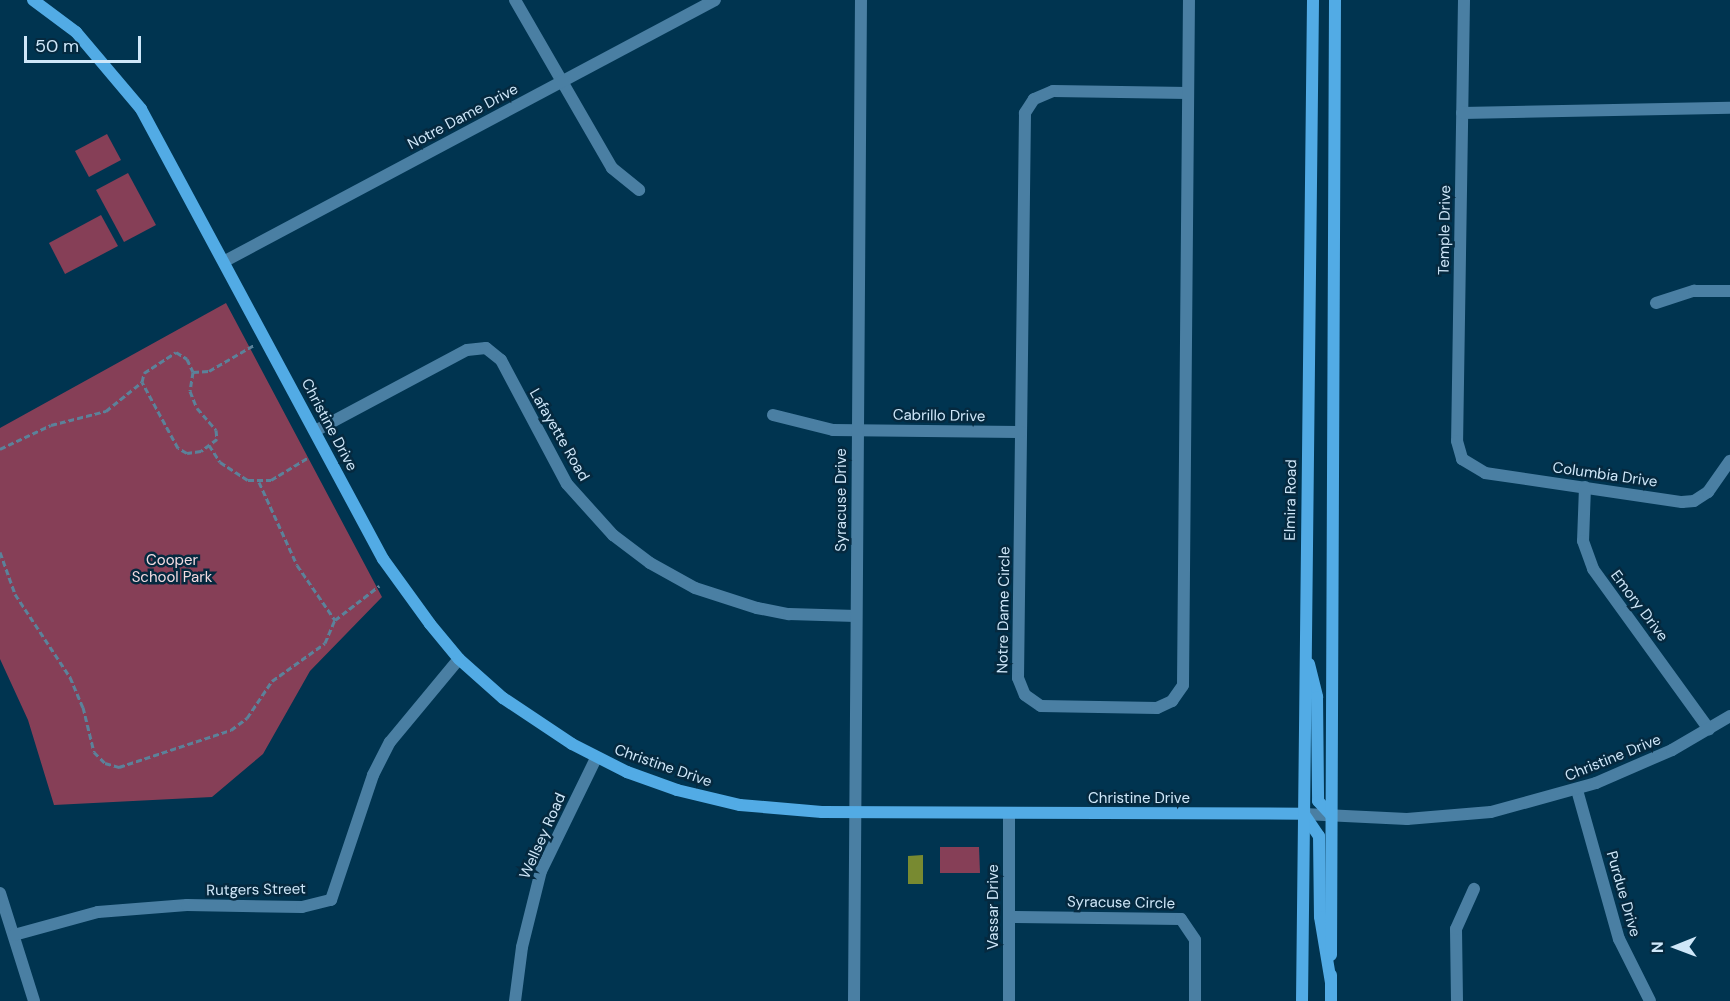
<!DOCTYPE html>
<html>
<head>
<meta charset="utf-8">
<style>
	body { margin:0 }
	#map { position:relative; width:1730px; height:1001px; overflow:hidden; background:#003450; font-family:"DM Sans",sans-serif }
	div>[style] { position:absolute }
	.green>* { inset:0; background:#863f57 }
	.water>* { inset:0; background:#788a31 }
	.path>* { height:3px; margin-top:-1.5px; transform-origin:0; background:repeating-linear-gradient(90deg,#5b829a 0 6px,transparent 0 9px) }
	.street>* { height:12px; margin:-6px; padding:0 6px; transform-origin:6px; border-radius:6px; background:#4a7fa3 }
	.secondary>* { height:12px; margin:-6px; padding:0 6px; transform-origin:6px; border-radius:6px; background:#52abe5 }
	span { translate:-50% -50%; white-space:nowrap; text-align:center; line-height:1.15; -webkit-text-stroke:5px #05293f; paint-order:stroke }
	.street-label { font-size:15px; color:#cfe7f9 }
	.park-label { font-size:15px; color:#f4dbe1 }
	.north { position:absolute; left:1646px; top:917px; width:60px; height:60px; -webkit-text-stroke:4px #05293f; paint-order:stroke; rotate:269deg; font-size:16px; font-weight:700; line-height:24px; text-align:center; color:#cfe7f9 }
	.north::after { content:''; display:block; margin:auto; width:21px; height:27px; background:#cfe7f9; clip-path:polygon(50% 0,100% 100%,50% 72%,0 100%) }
	.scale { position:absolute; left:24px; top:36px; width:117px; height:27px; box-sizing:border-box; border:3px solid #cfe7f9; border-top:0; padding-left:8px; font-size:18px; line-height:21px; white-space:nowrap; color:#cfe7f9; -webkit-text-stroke:4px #05293f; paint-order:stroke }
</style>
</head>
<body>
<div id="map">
	<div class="green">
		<i style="clip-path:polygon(107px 134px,121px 160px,89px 177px,75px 151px)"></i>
		<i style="clip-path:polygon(128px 173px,156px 225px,124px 242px,96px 190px)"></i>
		<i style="clip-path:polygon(101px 215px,118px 246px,65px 274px,49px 243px)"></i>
		<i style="clip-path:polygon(226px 303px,382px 597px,310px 671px,263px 754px,212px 797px,54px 805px,28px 720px,0 659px,0 428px)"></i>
		<i style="clip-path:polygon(940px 847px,979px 847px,980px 873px,940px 873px)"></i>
	</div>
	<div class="water">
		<i style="clip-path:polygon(923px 855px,923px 884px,908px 884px,908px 856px)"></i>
	</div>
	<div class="path">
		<i style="left:193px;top:372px;width:16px;rotate:-4deg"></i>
		<i style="left:209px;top:371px;width:52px;rotate:-30deg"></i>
		<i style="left:209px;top:445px;width:20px;rotate:57deg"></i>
		<i style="left:220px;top:462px;width:33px;rotate:33deg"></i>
		<i style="left:248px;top:480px;width:23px"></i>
		<i style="left:271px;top:480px;width:44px;rotate:-31.2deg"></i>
		<i style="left:0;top:449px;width:56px;rotate:-25.2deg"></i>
		<i style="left:51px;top:425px;width:57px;rotate:-14.3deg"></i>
		<i style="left:106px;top:411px;width:46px;rotate:-38.9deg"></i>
		<i style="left:142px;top:382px;width:9px;rotate:-77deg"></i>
		<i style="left:144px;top:373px;width:38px;rotate:-33deg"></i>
		<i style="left:176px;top:352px;width:13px;rotate:32deg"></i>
		<i style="left:187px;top:359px;width:14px;rotate:65deg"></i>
		<i style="left:193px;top:372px;width:19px;rotate:99deg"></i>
		<i style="left:190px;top:391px;width:18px;rotate:68deg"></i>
		<i style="left:197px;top:408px;width:29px;rotate:49deg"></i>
		<i style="left:216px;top:430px;width:9px;rotate:84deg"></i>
		<i style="left:217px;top:439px;width:20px;rotate:143deg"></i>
		<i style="left:201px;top:451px;width:14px;rotate:172deg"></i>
		<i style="left:187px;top:453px;width:10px;rotate:-151deg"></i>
		<i style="left:178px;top:448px;width:75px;rotate:-118.6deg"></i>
		<i style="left:259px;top:482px;width:91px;rotate:65.4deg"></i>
		<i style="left:297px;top:565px;width:67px;rotate:55.4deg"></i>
		<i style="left:0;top:552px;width:45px;rotate:70.3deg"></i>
		<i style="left:15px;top:594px;width:100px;rotate:56.5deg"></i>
		<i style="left:70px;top:677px;width:33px;rotate:67deg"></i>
		<i style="left:83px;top:707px;width:46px;rotate:76.3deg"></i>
		<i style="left:94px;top:752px;width:16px;rotate:45deg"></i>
		<i style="left:105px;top:763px;width:15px;rotate:16deg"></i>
		<i style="left:119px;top:767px;width:118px;rotate:-18.3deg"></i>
		<i style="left:231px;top:730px;width:20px;rotate:-37deg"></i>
		<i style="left:247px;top:718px;width:45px;rotate:-56deg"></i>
		<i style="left:272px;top:681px;width:65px;rotate:-35.6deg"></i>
		<i style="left:325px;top:643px;width:25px;rotate:-67deg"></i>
		<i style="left:335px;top:620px;width:56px;rotate:-37.7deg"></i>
	</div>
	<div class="street">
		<i style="left:515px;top:0;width:194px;rotate:60deg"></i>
		<i style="left:612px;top:168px;width:35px;rotate:39deg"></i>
		<i style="left:1464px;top:0;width:441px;rotate:90.9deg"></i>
		<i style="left:1457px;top:441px;width:19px;rotate:74deg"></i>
		<i style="left:1462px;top:459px;width:27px;rotate:31deg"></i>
		<i style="left:1485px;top:473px;width:199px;rotate:8.4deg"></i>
		<i style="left:1682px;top:502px;width:12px;rotate:-5deg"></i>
		<i style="left:1694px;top:501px;width:17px;rotate:-33deg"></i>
		<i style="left:1708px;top:492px;width:38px;rotate:-55deg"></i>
		<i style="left:1188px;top:93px;width:135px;rotate:-179.2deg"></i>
		<i style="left:1053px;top:91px;width:21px;rotate:157deg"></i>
		<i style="left:1034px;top:99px;width:17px;rotate:123deg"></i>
		<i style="left:1025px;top:113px;width:565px;rotate:90.71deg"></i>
		<i style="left:1018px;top:678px;width:18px;rotate:68deg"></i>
		<i style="left:1025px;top:695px;width:19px;rotate:35deg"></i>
		<i style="left:1041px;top:706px;width:116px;rotate:1deg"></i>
		<i style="left:1157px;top:708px;width:17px;rotate:-25deg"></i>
		<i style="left:1172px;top:701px;width:19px;rotate:-55deg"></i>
		<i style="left:1183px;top:685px;width:685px;rotate:-89.5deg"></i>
		<i style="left:1462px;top:113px;width:268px;rotate:-1.1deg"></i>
		<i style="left:225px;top:261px;width:555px;rotate:-28.04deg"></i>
		<i style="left:1656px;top:303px;width:40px;rotate:-18deg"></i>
		<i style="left:1694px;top:291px;width:36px"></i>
		<i style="left:773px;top:415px;width:62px;rotate:14deg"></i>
		<i style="left:833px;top:430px;width:188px;rotate:0.6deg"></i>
		<i style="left:315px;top:431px;width:172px;rotate:-28.1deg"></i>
		<i style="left:467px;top:350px;width:19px;rotate:-6deg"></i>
		<i style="left:486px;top:348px;width:19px;rotate:39deg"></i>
		<i style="left:501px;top:360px;width:140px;rotate:62deg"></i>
		<i style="left:567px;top:484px;width:69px;rotate:48deg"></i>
		<i style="left:613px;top:535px;width:46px;rotate:37.1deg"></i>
		<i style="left:650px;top:563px;width:51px;rotate:29.1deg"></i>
		<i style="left:695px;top:588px;width:65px;rotate:17.9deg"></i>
		<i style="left:757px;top:608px;width:33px;rotate:11deg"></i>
		<i style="left:789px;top:614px;width:67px;rotate:1.7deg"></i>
		<i style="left:1585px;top:487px;width:54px;rotate:92.1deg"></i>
		<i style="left:1583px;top:541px;width:30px;rotate:70deg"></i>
		<i style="left:1593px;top:569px;width:198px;rotate:54.1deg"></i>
		<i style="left:1577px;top:790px;width:155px;rotate:74.3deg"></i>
		<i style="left:1619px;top:939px;width:69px;rotate:63.4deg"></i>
		<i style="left:1304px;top:814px;width:103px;rotate:2.8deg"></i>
		<i style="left:1407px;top:819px;width:84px;rotate:-4.8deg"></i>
		<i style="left:1491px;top:812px;width:109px;rotate:-15.4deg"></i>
		<i style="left:1596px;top:783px;width:83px;rotate:-23.5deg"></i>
		<i style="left:1672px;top:750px;width:67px;rotate:-30.4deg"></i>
		<i style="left:0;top:893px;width:113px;rotate:72.5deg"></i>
		<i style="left:1009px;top:917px;width:172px;rotate:0.7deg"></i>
		<i style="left:1181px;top:919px;width:25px;rotate:56deg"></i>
		<i style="left:1195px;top:940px;width:61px;rotate:90deg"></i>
		<i style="left:14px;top:935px;width:87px;rotate:-15.3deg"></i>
		<i style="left:98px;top:912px;width:89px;rotate:-4.5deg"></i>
		<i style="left:187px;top:905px;width:115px;rotate:1deg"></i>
		<i style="left:302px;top:907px;width:30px;rotate:-14deg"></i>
		<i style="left:331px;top:900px;width:132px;rotate:-71.4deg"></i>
		<i style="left:373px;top:775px;width:37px;rotate:-63deg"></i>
		<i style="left:390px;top:742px;width:108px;rotate:-50.3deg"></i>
		<i style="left:515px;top:1001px;width:54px;rotate:-82.6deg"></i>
		<i style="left:522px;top:947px;width:78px;rotate:-76deg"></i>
		<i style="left:541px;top:871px;width:126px;rotate:-64deg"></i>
		<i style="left:854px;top:1001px;width:1001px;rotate:-89.6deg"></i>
		<i style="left:1009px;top:1001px;width:187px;rotate:-90deg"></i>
		<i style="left:1457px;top:1001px;width:72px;rotate:-90.8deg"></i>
		<i style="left:1456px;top:929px;width:44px;rotate:-65.8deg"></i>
	</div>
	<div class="secondary">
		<i style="left:33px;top:0;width:54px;rotate:36.7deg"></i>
		<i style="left:76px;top:32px;width:101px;rotate:49.8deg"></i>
		<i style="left:141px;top:109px;width:511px;rotate:61.73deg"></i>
		<i style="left:383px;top:559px;width:80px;rotate:54.1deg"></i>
		<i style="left:430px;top:624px;width:45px;rotate:50.4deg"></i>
		<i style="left:459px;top:659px;width:59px;rotate:41.6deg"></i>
		<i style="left:503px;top:698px;width:83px;rotate:33.7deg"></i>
		<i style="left:572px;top:744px;width:62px;rotate:27deg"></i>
		<i style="left:627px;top:772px;width:53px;rotate:19.8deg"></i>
		<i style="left:677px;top:790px;width:65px;rotate:13.4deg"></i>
		<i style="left:740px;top:805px;width:82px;rotate:4.9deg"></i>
		<i style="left:822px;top:812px;width:482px;rotate:0.2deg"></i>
		<i style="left:1304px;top:814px;width:27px;rotate:56deg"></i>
		<i style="left:1319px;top:836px;width:81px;rotate:89.3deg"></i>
		<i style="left:1320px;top:917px;width:67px;rotate:80.5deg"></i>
		<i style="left:1309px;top:664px;width:34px;rotate:76deg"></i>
		<i style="left:1317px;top:697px;width:104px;rotate:89.4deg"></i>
		<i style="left:1318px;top:801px;width:19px;rotate:47deg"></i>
		<i style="left:1331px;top:955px;width:955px;rotate:-89.76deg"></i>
		<i style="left:1302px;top:1001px;width:1001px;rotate:-89.37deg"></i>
		<i style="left:1331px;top:1001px;width:26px;rotate:-90deg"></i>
	</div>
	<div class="street-label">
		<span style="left:463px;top:117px;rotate:-28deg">Notre Dame Drive</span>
		<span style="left:1445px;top:230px;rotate:-89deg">Temple Drive</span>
		<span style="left:939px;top:416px;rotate:1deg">Cabrillo Drive</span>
		<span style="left:329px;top:425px;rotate:62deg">Christine Drive</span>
		<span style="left:559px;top:435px;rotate:60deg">Lafayette Road</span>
		<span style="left:1605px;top:475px;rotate:8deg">Columbia Drive</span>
		<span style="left:842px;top:500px;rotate:-90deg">Syracuse Drive</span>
		<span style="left:1291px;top:500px;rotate:-89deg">Elmira Road</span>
		<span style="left:1639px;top:606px;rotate:53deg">Emory Drive</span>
		<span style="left:1004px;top:610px;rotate:-89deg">Notre Dame Circle</span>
		<span style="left:1613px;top:758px;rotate:-22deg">Christine Drive</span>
		<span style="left:663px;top:766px;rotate:19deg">Christine Drive</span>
		<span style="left:1139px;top:799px">Christine Drive</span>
		<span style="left:543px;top:836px;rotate:-66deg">Wellsey Road</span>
		<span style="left:256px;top:890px;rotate:-1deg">Rutgers Street</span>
		<span style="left:1623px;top:894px;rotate:74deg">Purdue Drive</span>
		<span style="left:1121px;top:903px;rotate:1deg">Syracuse Circle</span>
		<span style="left:994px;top:907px;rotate:-90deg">Vassar Drive</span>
	</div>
	<div class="park-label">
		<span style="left:172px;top:569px">Cooper<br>School Park</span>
	</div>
	<div class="north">N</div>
	<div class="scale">50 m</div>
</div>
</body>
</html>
